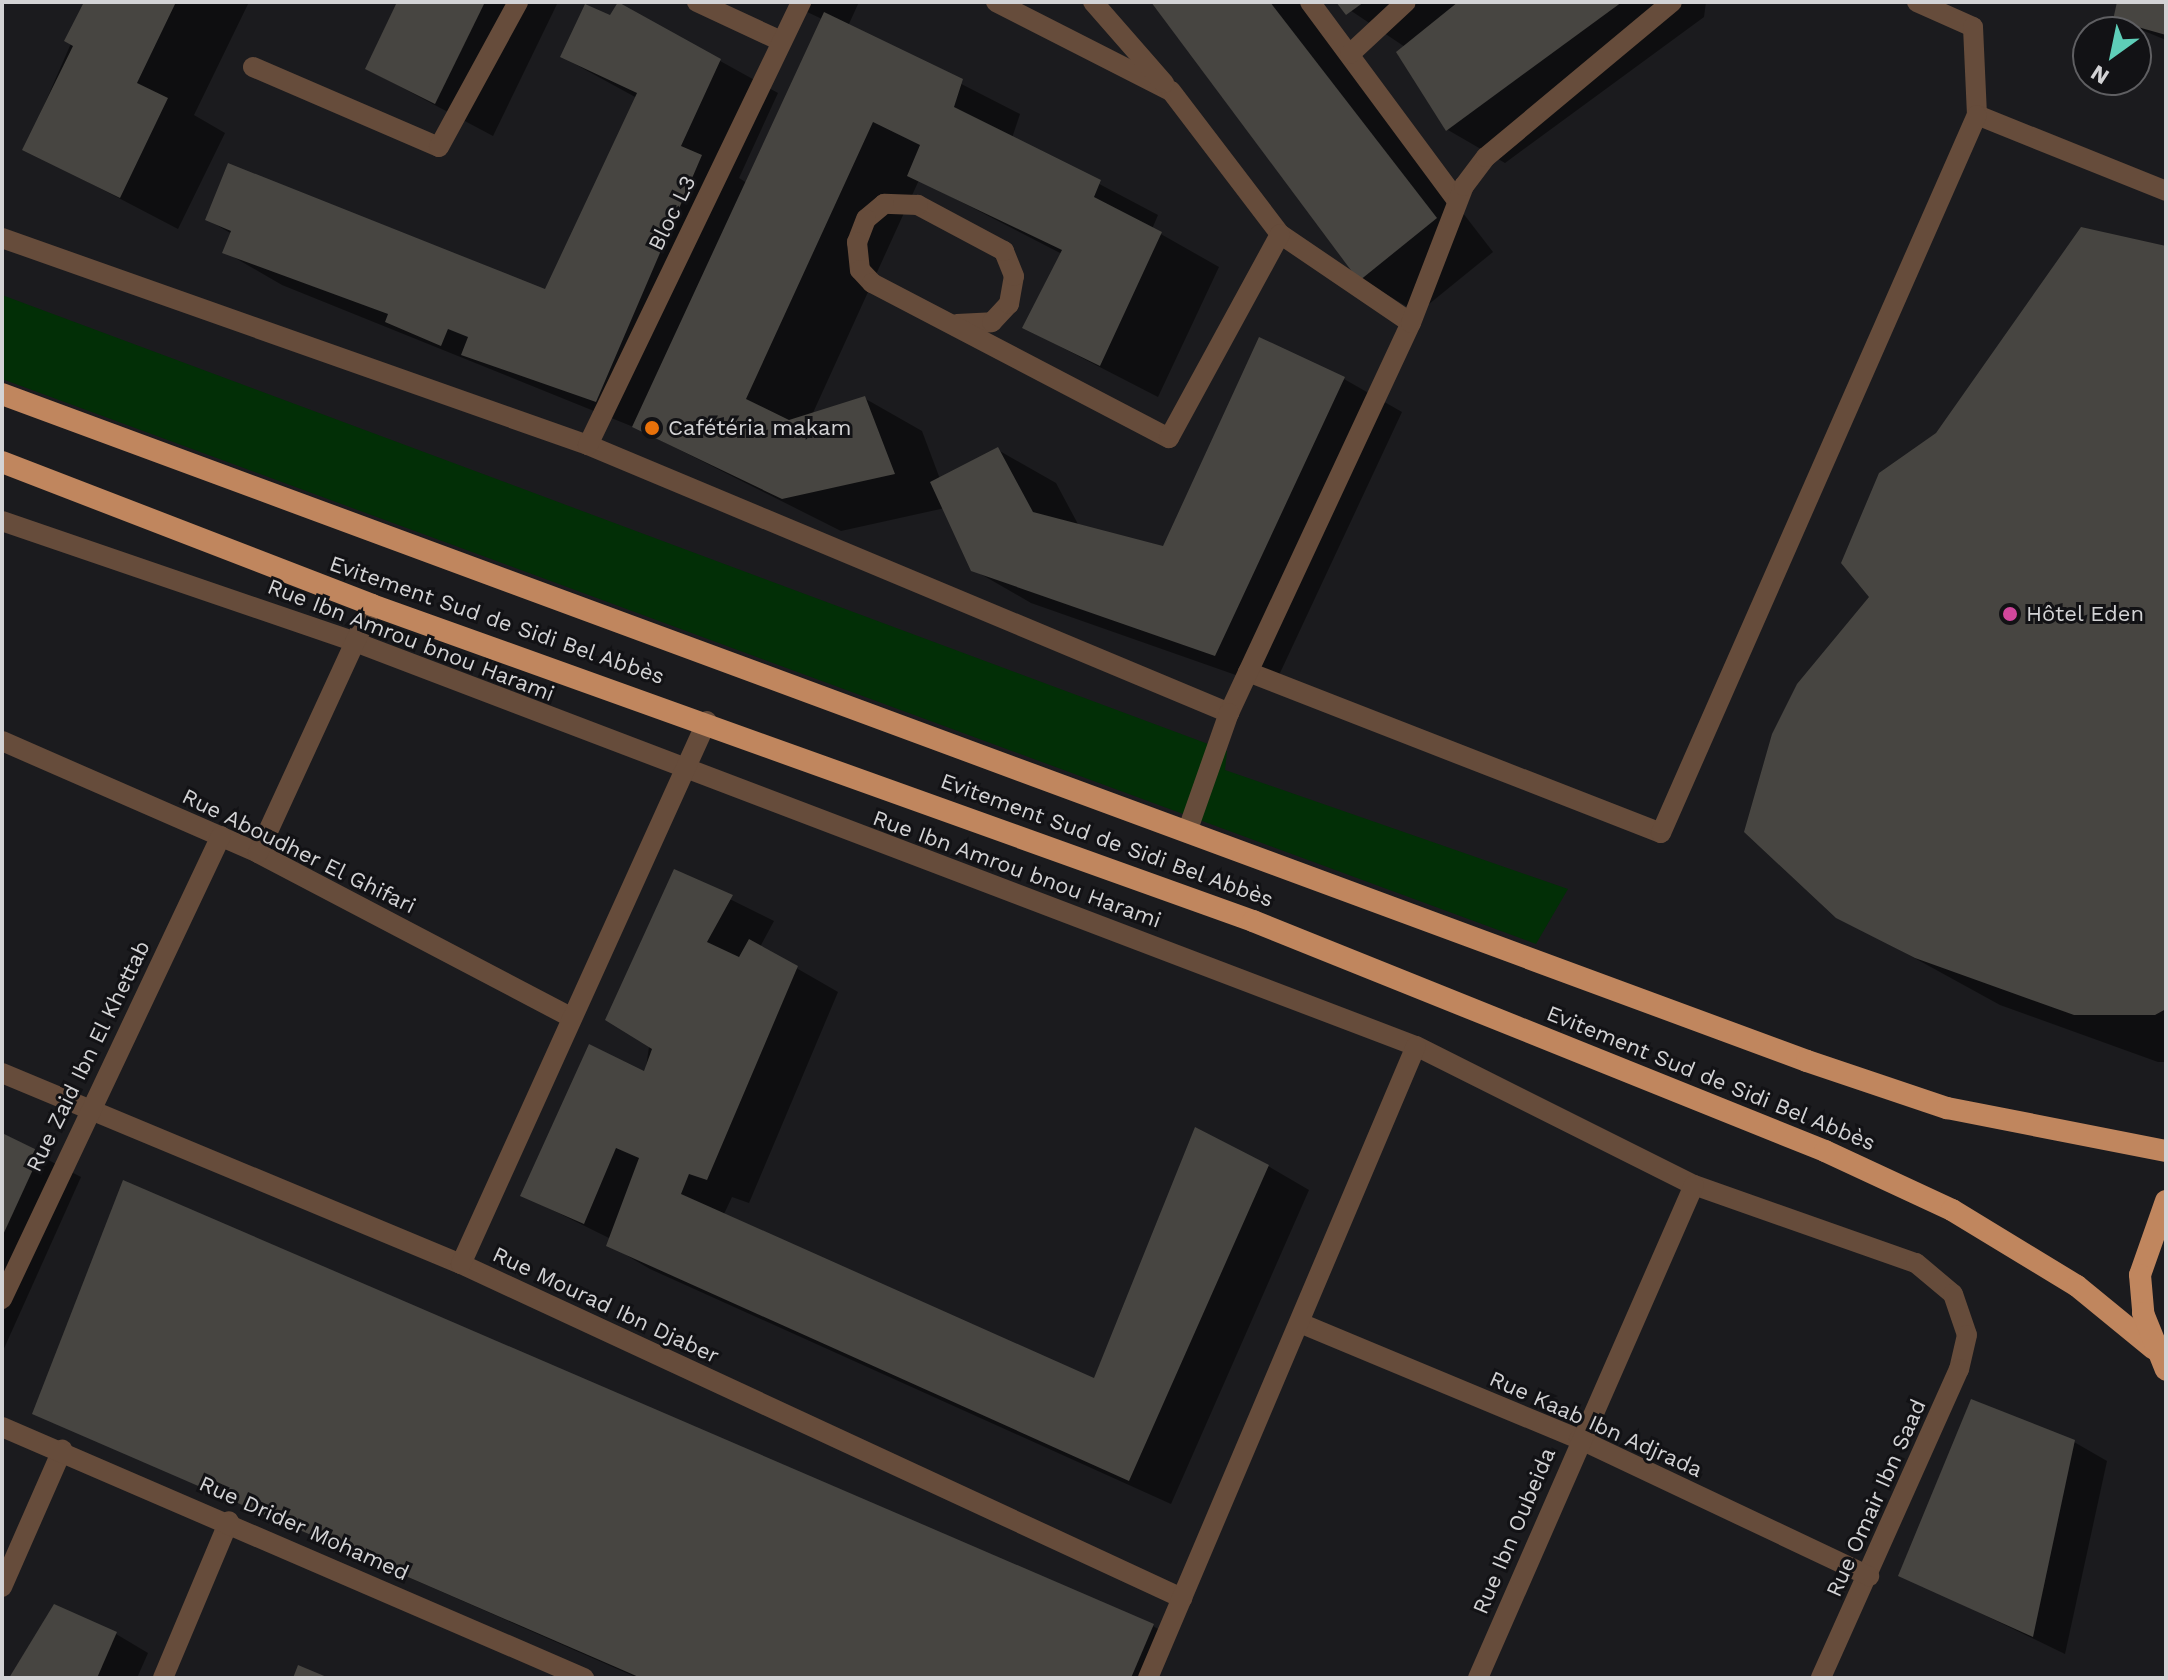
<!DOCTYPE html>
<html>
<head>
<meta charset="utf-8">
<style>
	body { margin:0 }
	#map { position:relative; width:2168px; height:1680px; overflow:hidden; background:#1b1b1e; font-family:"Work Sans",sans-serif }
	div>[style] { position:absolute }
	.green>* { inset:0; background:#022f06 }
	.shadow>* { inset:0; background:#0007 }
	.building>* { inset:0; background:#474541 }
	.service>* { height:20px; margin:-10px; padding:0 10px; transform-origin:10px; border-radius:10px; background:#664c3b }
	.minor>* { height:20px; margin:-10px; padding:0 10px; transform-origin:10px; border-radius:10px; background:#664c3b }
	.tertiary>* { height:20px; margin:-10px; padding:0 10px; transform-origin:10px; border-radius:10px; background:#664c3b }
	.trunk>* { height:22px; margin:-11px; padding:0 11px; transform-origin:11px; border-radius:11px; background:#c0865e }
	.dots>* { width:22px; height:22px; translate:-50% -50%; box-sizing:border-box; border:4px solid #121215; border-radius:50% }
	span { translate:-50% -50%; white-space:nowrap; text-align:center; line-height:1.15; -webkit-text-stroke:6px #121215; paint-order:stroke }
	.street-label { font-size:22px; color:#d3d3d5 }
	.poi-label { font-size:22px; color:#d3d3d5 }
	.left { translate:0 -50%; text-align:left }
	.frame { position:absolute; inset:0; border:4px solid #d3d3d5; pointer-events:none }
	.north { position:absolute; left:2072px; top:16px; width:80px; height:80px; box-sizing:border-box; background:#121215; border:2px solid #5f5f62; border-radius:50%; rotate:213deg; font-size:22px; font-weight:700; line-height:32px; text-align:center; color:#d3d3d5 }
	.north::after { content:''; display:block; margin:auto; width:28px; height:36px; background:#5eceb8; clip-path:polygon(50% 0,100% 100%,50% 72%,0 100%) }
</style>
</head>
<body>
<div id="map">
	<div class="green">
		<i style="clip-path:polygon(2px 295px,1227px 751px,1225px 770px,1568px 889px,1536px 944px,2px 379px)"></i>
	</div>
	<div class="shadow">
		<i style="clip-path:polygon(89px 2px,249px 2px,194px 115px,225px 133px,178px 229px,25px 149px)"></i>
		<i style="clip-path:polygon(399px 2px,558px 2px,493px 136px,367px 69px)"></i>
		<i style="clip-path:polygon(786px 2px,859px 2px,848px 26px,1020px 114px,1012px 138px,1158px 215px,1152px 229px,1219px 267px,1158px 397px,1024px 328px,1062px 254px,919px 180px,812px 415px,864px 398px,922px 431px,940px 479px,998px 450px,1056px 483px,1079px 526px,1164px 549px,1344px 379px,1402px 412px,1273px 688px,1031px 603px,972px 569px,945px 508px,841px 531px,636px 428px,282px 285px,225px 252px,232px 234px,208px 220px,546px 292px,637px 98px,562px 57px,611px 18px,617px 4px,778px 93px,739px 178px,747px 183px,822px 19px)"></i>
		<i style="clip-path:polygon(1154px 2px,1300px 2px,1493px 252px,1418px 313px,1360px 279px)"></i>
		<i style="clip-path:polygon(1338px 2px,1706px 2px,1704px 17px,1505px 163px,1448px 130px,1399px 52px,1405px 47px)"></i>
		<i style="clip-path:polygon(2120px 2px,2166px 2px,2166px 40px,2115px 19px)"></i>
		<i style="clip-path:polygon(2166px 248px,2166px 1062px,2158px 1062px,2000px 1005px,1838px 916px,1872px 597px,1938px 435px)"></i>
		<i style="clip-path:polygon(675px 872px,774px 921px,760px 947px,838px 992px,749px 1203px,732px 1197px,724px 1214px,1095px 1381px,1268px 1166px,1309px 1190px,1171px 1504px,650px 1269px,609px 1245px,611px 1239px,522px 1195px,645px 1074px)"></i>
		<i style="clip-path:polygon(2px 1136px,81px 1177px,2px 1353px)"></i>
		<i style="clip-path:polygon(34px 1413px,1153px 1626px,1174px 1639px,1157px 1678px,638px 1678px)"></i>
		<i style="clip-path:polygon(2074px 1442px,2107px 1461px,2065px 1654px,1901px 1575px)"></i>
		<i style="clip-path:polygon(116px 1634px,148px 1653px,137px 1678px,11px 1678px)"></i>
	</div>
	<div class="building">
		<i style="clip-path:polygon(84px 2px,176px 2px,137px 83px,168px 98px,120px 198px,22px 150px,73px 46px,64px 41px)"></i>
		<i style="clip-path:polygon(397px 2px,485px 2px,435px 104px,365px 69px)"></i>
		<i style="clip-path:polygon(618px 2px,721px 59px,681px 146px,702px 155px,596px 402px,461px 355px,468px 337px,448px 329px,441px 346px,385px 322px,388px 314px,222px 253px,231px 231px,205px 220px,228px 163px,545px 289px,637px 93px,560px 57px,585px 4px,610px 15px)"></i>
		<i style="clip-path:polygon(1151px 2px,1270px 2px,1437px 218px,1359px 281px)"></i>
		<i style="clip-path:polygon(1336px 2px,1364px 2px,1346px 15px)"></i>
		<i style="clip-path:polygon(1458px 2px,1622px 2px,1446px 131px,1396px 52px)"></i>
		<i style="clip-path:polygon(2117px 2px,2166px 2px,2166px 35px,2113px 20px)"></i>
		<i style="clip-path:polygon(824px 12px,963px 79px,954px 107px,1101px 180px,1094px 197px,1162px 232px,1100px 366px,1022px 328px,1062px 250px,907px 176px,920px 145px,873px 122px,746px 399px,789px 420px,865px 396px,895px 474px,782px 499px,632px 427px)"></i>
		<i style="clip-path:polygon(2081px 227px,2166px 246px,2166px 1009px,2155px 1015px,2074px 1015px,1915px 958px,1836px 918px,1744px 832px,1772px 734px,1797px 684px,1869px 597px,1841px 563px,1879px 473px,1936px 433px)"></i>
		<i style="clip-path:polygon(1259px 337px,1345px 377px,1215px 656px,971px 571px,930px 482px,998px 447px,1033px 512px,1163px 546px)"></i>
		<i style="clip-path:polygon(674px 869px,733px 895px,707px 942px,739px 957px,749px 939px,798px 966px,707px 1180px,689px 1174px,681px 1194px,1094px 1378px,1195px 1127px,1269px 1165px,1129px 1481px,606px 1246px,639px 1158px,616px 1148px,584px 1224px,520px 1196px,589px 1044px,644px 1071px,652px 1049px,605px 1020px)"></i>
		<i style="clip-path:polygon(2px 1133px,41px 1152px,2px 1237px)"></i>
		<i style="clip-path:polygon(123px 1180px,1154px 1624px,1131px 1678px,641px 1678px,32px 1414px)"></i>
		<i style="clip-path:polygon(1971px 1399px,2075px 1440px,2033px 1637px,1898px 1576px)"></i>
		<i style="clip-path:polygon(54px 1604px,117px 1632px,97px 1678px,9px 1678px)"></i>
		<i style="clip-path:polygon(298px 1665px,329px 1678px,293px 1678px)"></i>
	</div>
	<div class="service">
		<i style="left:1917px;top:2px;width:61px;rotate:24.1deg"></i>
		<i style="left:1973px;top:27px;width:88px;rotate:87.4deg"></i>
		<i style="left:1977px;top:115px;width:204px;rotate:21.9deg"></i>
		<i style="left:1248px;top:672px;width:443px;rotate:21.3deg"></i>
		<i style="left:1661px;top:833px;width:784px;rotate:-66.25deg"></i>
	</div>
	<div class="minor">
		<i style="left:697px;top:2px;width:93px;rotate:24.9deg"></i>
		<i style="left:996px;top:2px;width:196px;rotate:27deg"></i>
		<i style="left:1171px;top:91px;width:180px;rotate:52.7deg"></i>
		<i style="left:1280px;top:234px;width:158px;rotate:34.2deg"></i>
		<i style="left:1093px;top:2px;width:108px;rotate:48.8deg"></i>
		<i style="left:1310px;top:2px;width:247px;rotate:53.5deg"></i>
		<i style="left:1350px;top:54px;width:76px;rotate:-42.9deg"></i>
		<i style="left:253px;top:67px;width:202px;rotate:23.3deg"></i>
		<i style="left:439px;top:147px;width:165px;rotate:-61.4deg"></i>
		<i style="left:2px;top:238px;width:621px;rotate:19.46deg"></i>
		<i style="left:588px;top:445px;width:695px;rotate:22.69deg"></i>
		<i style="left:1229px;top:713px;width:430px;rotate:-65deg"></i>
		<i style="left:1411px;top:323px;width:147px;rotate:-68.9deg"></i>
		<i style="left:1464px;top:186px;width:36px;rotate:-53deg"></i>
		<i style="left:1486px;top:157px;width:242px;rotate:-39.8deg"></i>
		<i style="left:957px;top:324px;width:35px;rotate:-3deg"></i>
		<i style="left:992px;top:322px;width:25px;rotate:-47deg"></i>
		<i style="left:1009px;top:304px;width:28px;rotate:-80deg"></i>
		<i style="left:1014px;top:276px;width:27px;rotate:-112deg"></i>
		<i style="left:1004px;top:251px;width:98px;rotate:-151.9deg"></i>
		<i style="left:918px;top:205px;width:34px;rotate:-178deg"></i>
		<i style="left:884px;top:204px;width:23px;rotate:140deg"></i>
		<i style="left:866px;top:219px;width:25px;rotate:111deg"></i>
		<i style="left:857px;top:242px;width:28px;rotate:84deg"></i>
		<i style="left:860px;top:270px;width:18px;rotate:47deg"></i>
		<i style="left:872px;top:283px;width:335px;rotate:27.6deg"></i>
		<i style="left:1169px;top:438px;width:232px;rotate:-61.4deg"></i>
		<i style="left:588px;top:445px;width:492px;rotate:-64.3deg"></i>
		<i style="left:2px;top:521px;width:373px;rotate:18.9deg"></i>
		<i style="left:355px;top:642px;width:1135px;rotate:20.85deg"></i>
		<i style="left:1416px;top:1046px;width:311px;rotate:26.6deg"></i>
		<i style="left:1694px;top:1185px;width:235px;rotate:19.4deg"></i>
		<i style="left:1916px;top:1263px;width:48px;rotate:40deg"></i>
		<i style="left:1953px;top:1294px;width:43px;rotate:71.1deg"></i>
		<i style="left:1967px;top:1335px;width:35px;rotate:103deg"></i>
		<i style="left:1959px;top:1369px;width:338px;rotate:114.1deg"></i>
		<i style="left:2px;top:741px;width:279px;rotate:23.6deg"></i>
		<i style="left:258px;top:853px;width:351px;rotate:27.7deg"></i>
		<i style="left:1187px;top:832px;width:126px;rotate:-70.6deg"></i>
		<i style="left:258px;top:853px;width:273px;rotate:-65.3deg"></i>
		<i style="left:2px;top:1073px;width:497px;rotate:22.6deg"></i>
		<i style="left:461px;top:1264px;width:795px;rotate:24.86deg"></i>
		<i style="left:461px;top:1264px;width:596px;rotate:-65.63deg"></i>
		<i style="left:2px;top:1299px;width:512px;rotate:-64.69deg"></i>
		<i style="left:1300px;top:1323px;width:302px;rotate:22.6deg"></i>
		<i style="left:1579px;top:1439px;width:321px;rotate:25.3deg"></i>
		<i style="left:2px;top:1587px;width:150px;rotate:-66.3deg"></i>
		<i style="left:163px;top:1678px;width:170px;rotate:-67.2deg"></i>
		<i style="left:1148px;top:1678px;width:686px;rotate:-67.02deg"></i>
		<i style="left:1478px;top:1678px;width:538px;rotate:-66.34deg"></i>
	</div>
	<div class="tertiary">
		<i style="left:2px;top:1427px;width:634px;rotate:23.33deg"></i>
	</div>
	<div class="trunk">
		<i style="left:2px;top:394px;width:1924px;rotate:20.28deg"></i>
		<i style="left:1807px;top:1061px;width:148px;rotate:18.6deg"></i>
		<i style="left:1947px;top:1108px;width:223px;rotate:11.1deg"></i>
		<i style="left:2px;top:462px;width:397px;rotate:21.1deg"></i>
		<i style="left:372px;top:605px;width:936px;rotate:19.73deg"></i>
		<i style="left:1253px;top:921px;width:617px;rotate:21.9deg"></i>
		<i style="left:1825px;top:1151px;width:140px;rotate:24.9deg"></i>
		<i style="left:1952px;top:1210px;width:146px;rotate:31.3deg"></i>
		<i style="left:2077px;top:1286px;width:99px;rotate:39.3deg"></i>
		<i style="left:2166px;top:1201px;width:78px;rotate:109.4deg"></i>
		<i style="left:2140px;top:1275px;width:38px;rotate:85deg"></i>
		<i style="left:2143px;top:1313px;width:61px;rotate:68deg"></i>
	</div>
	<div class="dots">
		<i style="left:652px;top:428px;background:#e8710a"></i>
		<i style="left:2010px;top:614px;background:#d1479c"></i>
	</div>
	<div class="street-label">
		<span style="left:672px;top:213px;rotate:-64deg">Bloc L3</span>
		<span style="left:497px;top:620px;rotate:19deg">Evitement Sud de Sidi Bel Abbès</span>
		<span style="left:411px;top:640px;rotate:21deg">Rue Ibn Amrou bnou Harami</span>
		<span style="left:1107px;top:840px;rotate:20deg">Evitement Sud de Sidi Bel Abbès</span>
		<span style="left:299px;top:851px;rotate:26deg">Rue Aboudher El Ghifari</span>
		<span style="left:1017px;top:869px;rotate:20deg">Rue Ibn Amrou bnou Harami</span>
		<span style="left:88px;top:1056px;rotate:-64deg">Rue Zaid Ibn El Khettab</span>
		<span style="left:1711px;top:1078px;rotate:22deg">Evitement Sud de Sidi Bel Abbès</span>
		<span style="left:606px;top:1305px;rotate:25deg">Rue Mourad Ibn Djaber</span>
		<span style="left:1596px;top:1424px;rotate:24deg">Rue Kaab Ibn Adjrada</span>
		<span style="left:1876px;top:1498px;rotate:-66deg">Rue Omair Ibn Saad</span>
		<span style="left:304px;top:1528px;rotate:24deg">Rue Drider Mohamed</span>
		<span style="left:1514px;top:1531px;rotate:-67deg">Rue Ibn Oubeida</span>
	</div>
	<div class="poi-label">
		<span class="left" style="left:668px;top:428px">Cafétéria makam</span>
		<span class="left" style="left:2026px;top:614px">Hôtel Eden</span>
	</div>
	<div class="frame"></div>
	<div class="north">N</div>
</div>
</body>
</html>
